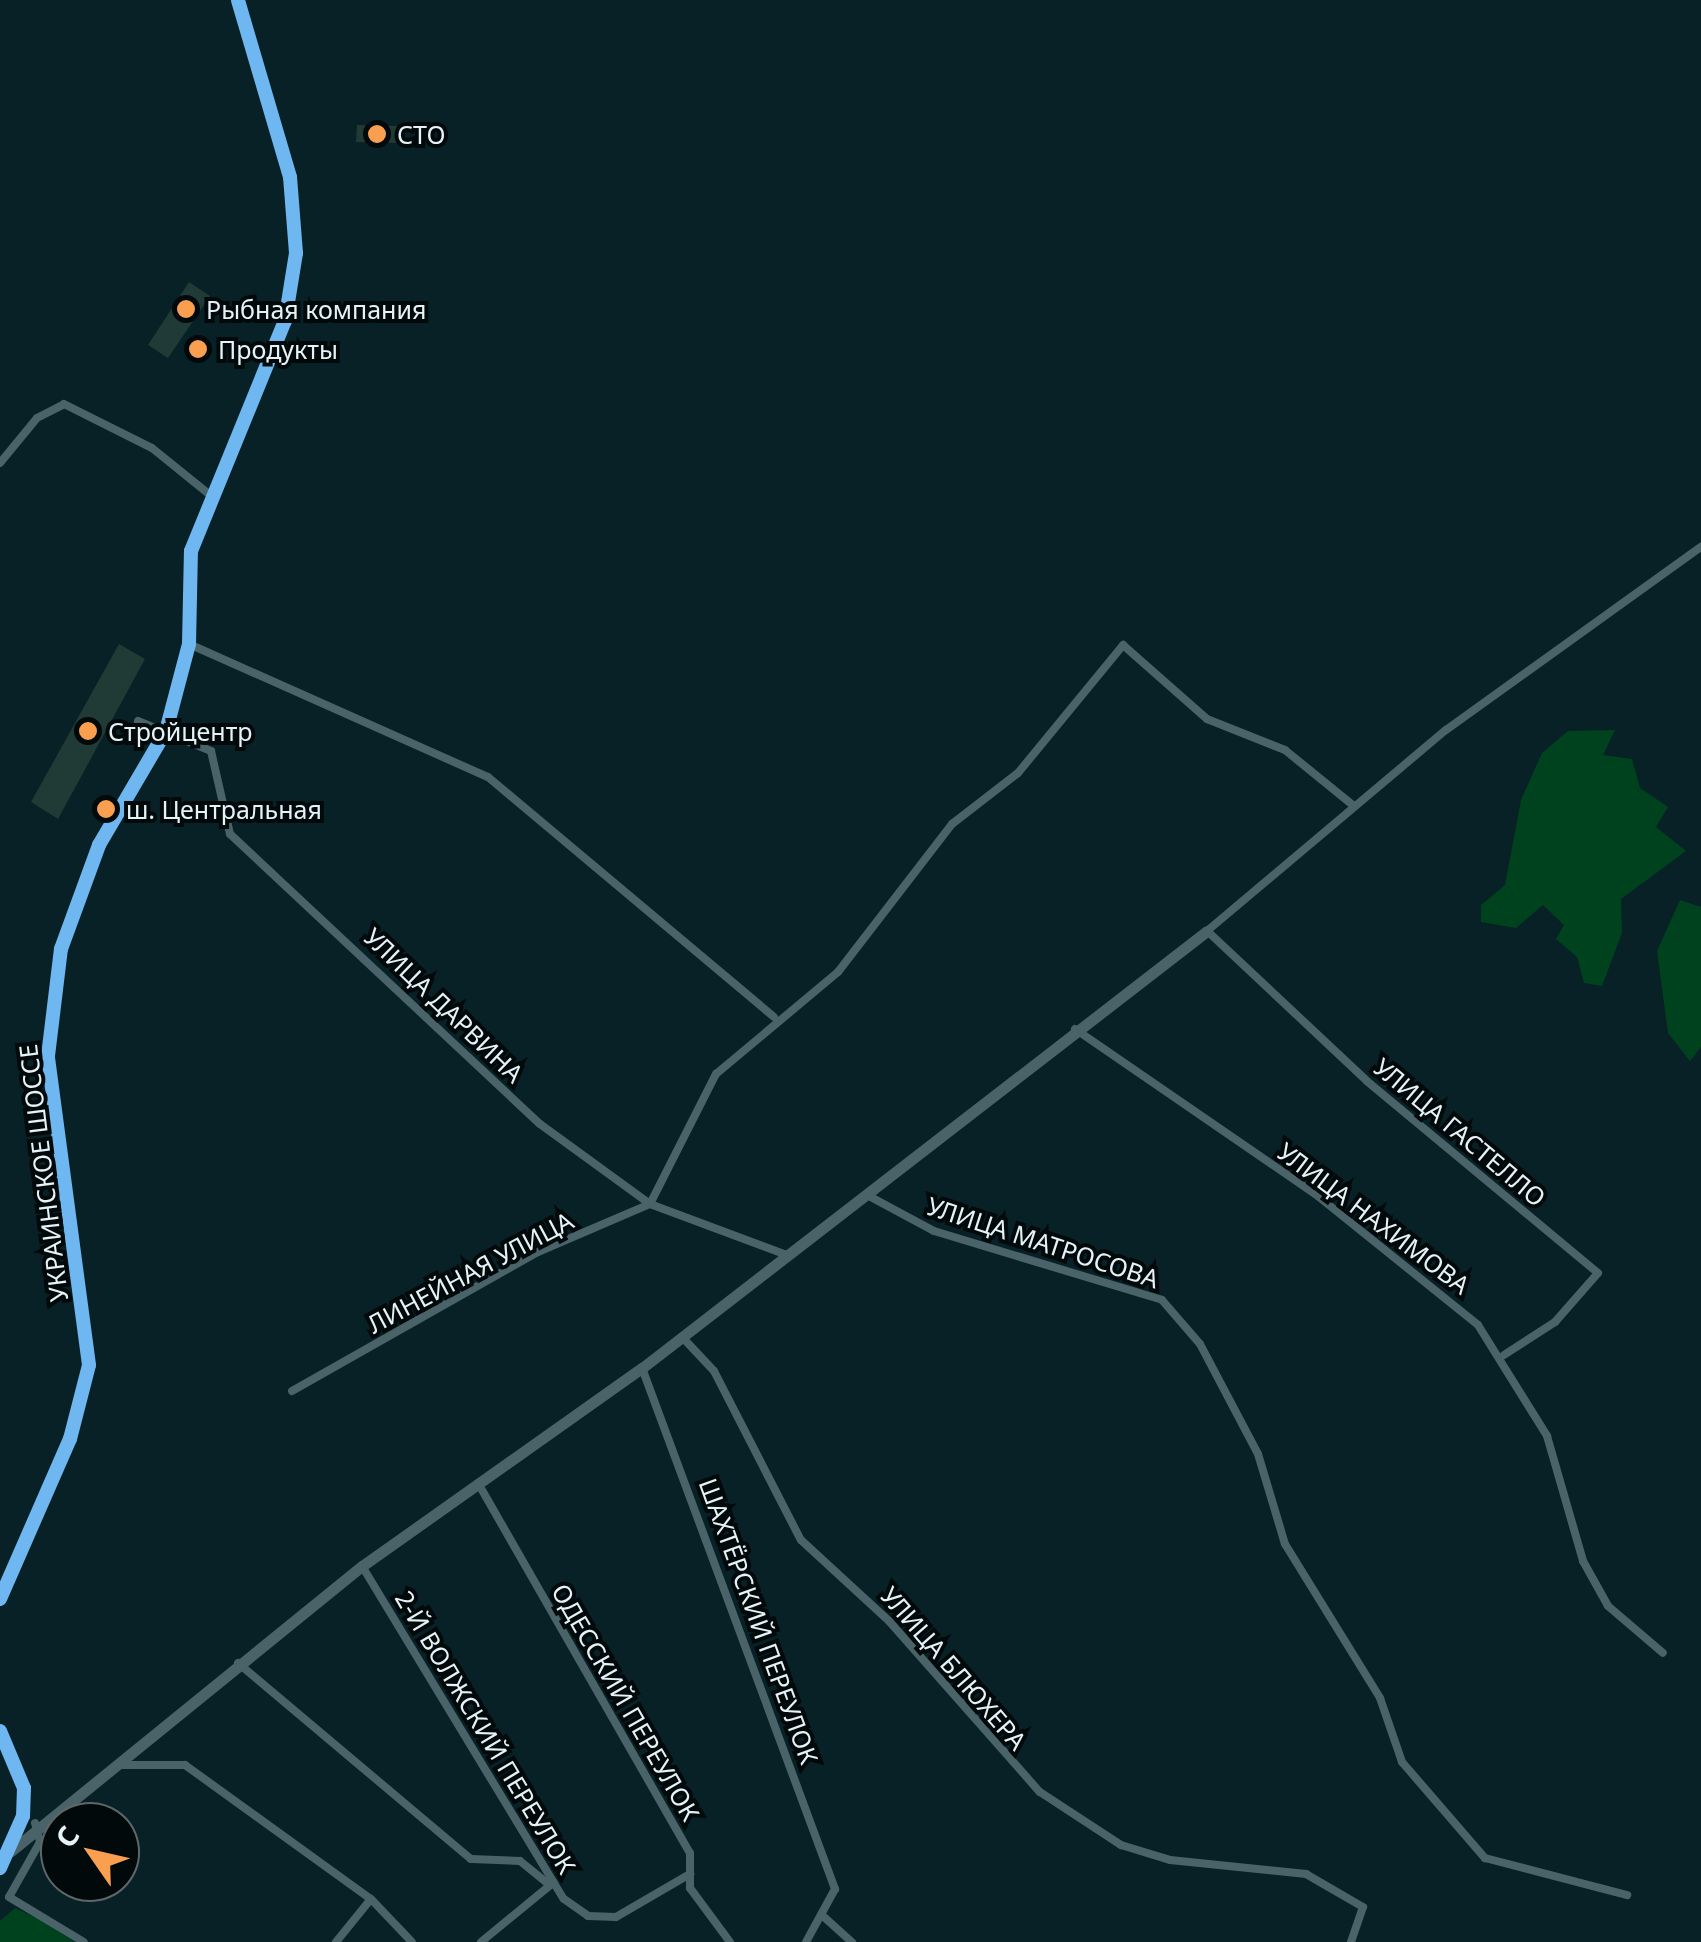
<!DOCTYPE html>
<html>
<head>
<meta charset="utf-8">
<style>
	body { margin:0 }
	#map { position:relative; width:1701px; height:1942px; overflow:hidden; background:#082126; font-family:"Noto Sans",sans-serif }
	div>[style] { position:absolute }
	.green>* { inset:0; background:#00421d }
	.building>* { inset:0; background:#203a35 }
	.street>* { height:8px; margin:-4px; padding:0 4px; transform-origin:4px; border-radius:4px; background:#496368 }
	.secondary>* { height:11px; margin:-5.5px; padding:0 5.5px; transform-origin:5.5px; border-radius:5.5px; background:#496368 }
	.highway>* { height:14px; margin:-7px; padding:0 7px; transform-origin:7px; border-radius:7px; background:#6eb7f0 }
	.dots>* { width:28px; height:28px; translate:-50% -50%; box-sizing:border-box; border:5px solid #02090b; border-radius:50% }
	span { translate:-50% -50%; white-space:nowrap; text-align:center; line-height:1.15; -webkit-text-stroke:8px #02090b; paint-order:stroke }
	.poi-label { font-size:25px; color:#e5f3f7 }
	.left { translate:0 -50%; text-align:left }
	.street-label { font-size:25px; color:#e5f3f7 }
	.north { position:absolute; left:40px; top:1802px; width:100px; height:100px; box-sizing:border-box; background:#02090b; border:2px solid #5d6769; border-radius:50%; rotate:304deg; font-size:28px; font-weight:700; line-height:40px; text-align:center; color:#e5f3f7 }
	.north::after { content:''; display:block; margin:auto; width:35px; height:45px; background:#fa9f4f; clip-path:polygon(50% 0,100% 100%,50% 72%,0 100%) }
</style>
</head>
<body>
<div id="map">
	<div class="green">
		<i style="clip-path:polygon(1615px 730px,1603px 755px,1632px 759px,1640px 788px,1668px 807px,1656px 827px,1686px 851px,1621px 899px,1622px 933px,1602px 986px,1584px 983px,1577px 957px,1556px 939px,1564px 925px,1543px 905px,1516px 928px,1481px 922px,1481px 905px,1505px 885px,1521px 800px,1542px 753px,1568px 731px)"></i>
		<i style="clip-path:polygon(1680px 900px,1701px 907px,1701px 1047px,1690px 1061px,1668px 1033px,1657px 951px)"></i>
		<i style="clip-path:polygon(15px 1908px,37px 1918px,75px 1942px,0 1942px,0 1921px)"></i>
	</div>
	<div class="building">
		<i style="clip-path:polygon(357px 125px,397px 126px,396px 143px,356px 142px)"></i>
		<i style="clip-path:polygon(189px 282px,210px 296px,168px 358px,148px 345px)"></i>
		<i style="clip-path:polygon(119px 644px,145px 659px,58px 819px,31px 802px)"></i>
	</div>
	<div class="street">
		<i style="left:0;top:463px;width:58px;rotate:-50.6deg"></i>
		<i style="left:37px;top:418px;width:30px;rotate:-27deg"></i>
		<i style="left:64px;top:404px;width:98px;rotate:26.6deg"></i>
		<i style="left:152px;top:448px;width:75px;rotate:39deg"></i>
		<i style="left:189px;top:644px;width:327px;rotate:24deg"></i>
		<i style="left:488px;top:777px;width:373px;rotate:40deg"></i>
		<i style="left:138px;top:721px;width:79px;rotate:22.3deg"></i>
		<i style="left:211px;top:751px;width:85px;rotate:77.1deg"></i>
		<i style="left:230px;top:834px;width:424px;rotate:43.1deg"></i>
		<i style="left:540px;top:1124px;width:136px;rotate:36deg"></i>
		<i style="left:650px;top:1204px;width:146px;rotate:20.4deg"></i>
		<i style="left:1075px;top:1029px;width:296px;rotate:34.5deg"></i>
		<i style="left:1319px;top:1197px;width:204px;rotate:38.8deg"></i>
		<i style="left:1478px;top:1325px;width:131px;rotate:58.1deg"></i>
		<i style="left:1547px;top:1436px;width:130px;rotate:73.9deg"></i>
		<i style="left:1583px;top:1561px;width:51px;rotate:60.9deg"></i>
		<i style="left:1608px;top:1606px;width:72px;rotate:40.5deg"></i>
		<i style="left:867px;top:1195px;width:76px;rotate:28.2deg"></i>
		<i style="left:934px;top:1231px;width:238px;rotate:16.8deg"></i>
		<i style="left:1162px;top:1300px;width:58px;rotate:49.2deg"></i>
		<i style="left:1200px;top:1344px;width:124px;rotate:62.2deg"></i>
		<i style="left:1258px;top:1454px;width:94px;rotate:73.3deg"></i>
		<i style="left:1285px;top:1544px;width:181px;rotate:58.3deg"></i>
		<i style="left:1380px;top:1698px;width:68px;rotate:71deg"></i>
		<i style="left:1402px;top:1762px;width:127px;rotate:49.2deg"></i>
		<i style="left:1485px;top:1858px;width:147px;rotate:14.6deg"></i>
		<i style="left:683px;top:1338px;width:45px;rotate:46.8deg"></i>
		<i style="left:714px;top:1371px;width:190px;rotate:62.8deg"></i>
		<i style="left:801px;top:1540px;width:120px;rotate:42.6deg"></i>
		<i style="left:889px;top:1621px;width:228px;rotate:48.6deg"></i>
		<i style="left:1040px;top:1792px;width:97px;rotate:33.2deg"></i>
		<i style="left:1121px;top:1845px;width:51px;rotate:17deg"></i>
		<i style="left:1170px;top:1860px;width:137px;rotate:5.9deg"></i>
		<i style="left:1306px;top:1874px;width:66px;rotate:30.1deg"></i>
		<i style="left:1363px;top:1907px;width:37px;rotate:109deg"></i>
		<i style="left:1504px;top:1355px;width:61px;rotate:-32.9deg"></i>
		<i style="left:1555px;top:1322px;width:65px;rotate:-48.7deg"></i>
		<i style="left:1598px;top:1273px;width:300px;rotate:-140.3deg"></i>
		<i style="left:1367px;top:1081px;width:219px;rotate:-136.8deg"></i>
		<i style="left:1207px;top:931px;width:312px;rotate:-40.1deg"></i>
		<i style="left:1446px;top:730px;width:314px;rotate:-35.7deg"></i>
		<i style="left:642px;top:1368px;width:556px;rotate:69.67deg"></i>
		<i style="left:835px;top:1889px;width:60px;rotate:118.7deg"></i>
		<i style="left:292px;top:1391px;width:283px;rotate:-29.5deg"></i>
		<i style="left:538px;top:1252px;width:122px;rotate:-23.2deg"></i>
		<i style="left:650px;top:1204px;width:146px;rotate:-63.1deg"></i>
		<i style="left:716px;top:1074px;width:159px;rotate:-39.9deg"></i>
		<i style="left:838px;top:972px;width:187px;rotate:-52.4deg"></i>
		<i style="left:952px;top:824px;width:83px;rotate:-37.7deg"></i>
		<i style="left:1018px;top:773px;width:166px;rotate:-50.6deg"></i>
		<i style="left:1123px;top:645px;width:112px;rotate:41.4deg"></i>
		<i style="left:1207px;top:719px;width:84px;rotate:21.7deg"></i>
		<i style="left:1285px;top:750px;width:89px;rotate:39.1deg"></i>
		<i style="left:478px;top:1483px;width:426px;rotate:60.2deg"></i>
		<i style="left:690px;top:1853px;width:35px;rotate:90deg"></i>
		<i style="left:690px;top:1888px;width:67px;rotate:53.5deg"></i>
		<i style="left:362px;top:1566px;width:389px;rotate:58.8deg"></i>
		<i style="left:564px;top:1899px;width:29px;rotate:35deg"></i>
		<i style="left:588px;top:1916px;width:28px;rotate:2deg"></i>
		<i style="left:616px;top:1917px;width:86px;rotate:-30.2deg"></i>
		<i style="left:238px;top:1663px;width:304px;rotate:40.1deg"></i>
		<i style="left:471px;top:1859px;width:49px;rotate:2.3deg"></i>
		<i style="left:520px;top:1861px;width:38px;rotate:39deg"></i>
		<i style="left:117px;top:1765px;width:68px"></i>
		<i style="left:185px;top:1765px;width:229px;rotate:35.8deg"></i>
		<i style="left:371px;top:1899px;width:59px;rotate:46.4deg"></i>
		<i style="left:35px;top:1823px;width:20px;rotate:75deg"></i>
		<i style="left:40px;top:1842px;width:63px;rotate:119.4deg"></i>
		<i style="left:9px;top:1897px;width:87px;rotate:31deg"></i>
		<i style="left:824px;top:1917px;width:38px;rotate:42deg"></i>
		<i style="left:336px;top:1942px;width:55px;rotate:-50.9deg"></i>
		<i style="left:481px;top:1942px;width:94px;rotate:-39.4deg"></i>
	</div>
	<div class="secondary">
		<i style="left:11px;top:1851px;width:452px;rotate:-39.1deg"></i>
		<i style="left:362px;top:1566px;width:343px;rotate:-35.3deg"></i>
		<i style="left:642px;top:1368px;width:714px;rotate:-37.72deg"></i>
	</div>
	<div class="highway">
		<i style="left:0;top:1599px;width:175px;rotate:-66.4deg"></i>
		<i style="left:70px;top:1439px;width:76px;rotate:-75.6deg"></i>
		<i style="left:89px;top:1365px;width:312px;rotate:-97.6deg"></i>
		<i style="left:48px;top:1056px;width:108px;rotate:-83.1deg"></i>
		<i style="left:61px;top:949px;width:111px;rotate:-69.9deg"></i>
		<i style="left:99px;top:845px;width:132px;rotate:-59.6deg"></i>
		<i style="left:166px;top:731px;width:90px;rotate:-75.2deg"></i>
		<i style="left:189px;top:644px;width:93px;rotate:-88.8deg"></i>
		<i style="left:191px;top:551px;width:248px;rotate:-67.8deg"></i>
		<i style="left:285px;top:321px;width:69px;rotate:-80.8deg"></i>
		<i style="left:296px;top:253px;width:76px;rotate:-94.5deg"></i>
		<i style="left:290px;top:177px;width:184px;rotate:-106.4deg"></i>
		<i style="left:0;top:1731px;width:62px;rotate:67.2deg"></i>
		<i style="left:24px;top:1788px;width:28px;rotate:92deg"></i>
		<i style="left:23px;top:1816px;width:57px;rotate:113.9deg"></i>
	</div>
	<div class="dots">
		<i style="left:377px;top:134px;background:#fa9f4f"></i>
		<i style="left:186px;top:309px;background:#fa9f4f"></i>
		<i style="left:198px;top:349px;background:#fa9f4f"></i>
		<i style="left:88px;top:731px;background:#fa9f4f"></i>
		<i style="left:106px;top:809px;background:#fa9f4f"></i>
	</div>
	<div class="poi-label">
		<span class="left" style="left:397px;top:134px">СТО</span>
		<span class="left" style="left:206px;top:309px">Рыбная компания</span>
		<span class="left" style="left:218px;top:349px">Продукты</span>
		<span class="left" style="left:108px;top:731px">Стройцентр</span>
		<span class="left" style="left:126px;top:809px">ш. Центральная</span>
	</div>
	<div class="street-label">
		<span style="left:444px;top:1005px;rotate:44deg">УЛИЦА ДАРВИНА</span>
		<span style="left:1460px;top:1132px;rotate:40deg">УЛИЦА ГАСТЕЛЛО</span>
		<span style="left:43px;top:1173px;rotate:-97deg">УКРАИНСКОЕ ШОССЕ</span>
		<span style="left:1374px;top:1218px;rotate:37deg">УЛИЦА НАХИМОВА</span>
		<span style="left:1043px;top:1242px;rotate:18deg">УЛИЦА МАТРОСОВА</span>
		<span style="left:470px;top:1272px;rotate:-28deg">ЛИНЕЙНАЯ УЛИЦА</span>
		<span style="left:759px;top:1621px;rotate:70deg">ШАХТЁРСКИЙ ПЕРЕУЛОК</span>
		<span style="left:954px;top:1668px;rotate:49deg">УЛИЦА БЛЮХЕРА</span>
		<span style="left:626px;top:1702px;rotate:60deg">ОДЕССКИЙ ПЕРЕУЛОК</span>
		<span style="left:486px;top:1732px;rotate:59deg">2-Й ВОЛЖСКИЙ ПЕРЕУЛОК</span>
	</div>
	<div class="north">С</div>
</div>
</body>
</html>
